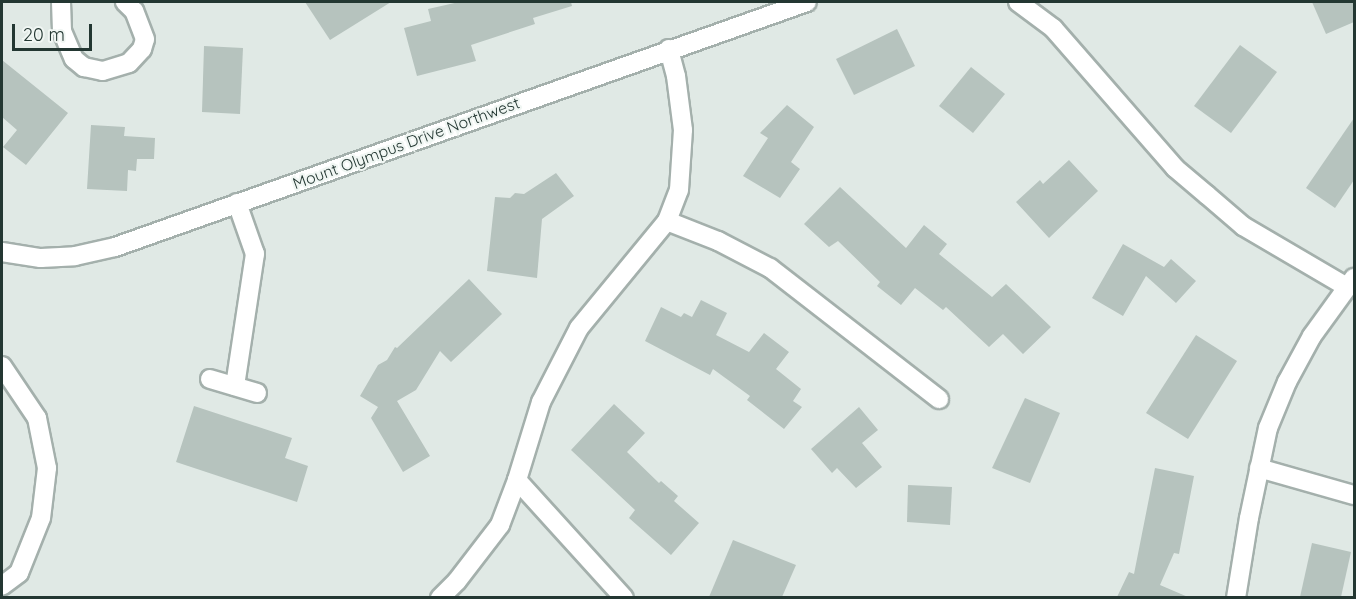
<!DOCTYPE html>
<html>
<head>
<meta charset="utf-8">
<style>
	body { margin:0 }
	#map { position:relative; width:1356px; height:599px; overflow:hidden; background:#e0e9e5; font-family:Quicksand,sans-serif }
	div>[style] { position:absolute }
	.building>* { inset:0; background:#b6c3be }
	.roads { filter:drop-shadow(2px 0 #a4b0ac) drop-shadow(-2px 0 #a4b0ac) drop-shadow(0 2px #a4b0ac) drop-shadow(0 -2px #a4b0ac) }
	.minor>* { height:18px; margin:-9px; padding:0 9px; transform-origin:9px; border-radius:9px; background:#fff }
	span { translate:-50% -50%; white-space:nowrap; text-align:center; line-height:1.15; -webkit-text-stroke:4.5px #f0f6f3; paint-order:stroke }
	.street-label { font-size:16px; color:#233732 }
	.frame { position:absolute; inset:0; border:3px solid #233732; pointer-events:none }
	.scale { position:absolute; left:12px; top:24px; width:80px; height:27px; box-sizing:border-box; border:3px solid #233732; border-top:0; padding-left:8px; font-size:18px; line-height:21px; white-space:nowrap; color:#233732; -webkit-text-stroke:4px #f0f6f3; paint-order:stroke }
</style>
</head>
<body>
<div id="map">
	<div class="building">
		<i style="clip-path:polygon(305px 2px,391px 2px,330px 40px)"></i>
		<i style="clip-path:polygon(459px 2px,571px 2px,572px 6px,533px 18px,535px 24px,471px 45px,476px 61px,417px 76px,404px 28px,431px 21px,428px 9px)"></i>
		<i style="clip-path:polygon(1312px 2px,1354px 2px,1354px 22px,1326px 34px)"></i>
		<i style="clip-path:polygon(897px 29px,915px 66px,854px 95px,836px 59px)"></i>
		<i style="clip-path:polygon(1240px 45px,1277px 72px,1231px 133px,1194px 106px)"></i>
		<i style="clip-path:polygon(204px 46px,243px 48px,240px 114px,202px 112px)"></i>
		<i style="clip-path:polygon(2px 60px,68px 113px,26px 165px,3px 147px,17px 130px,2px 117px)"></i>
		<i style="clip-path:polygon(971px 67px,1005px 94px,973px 133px,939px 106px)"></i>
		<i style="clip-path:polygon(787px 105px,814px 127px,791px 162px,800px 169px,780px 198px,743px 176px,768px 138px,760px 133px)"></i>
		<i style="clip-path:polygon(1354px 118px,1354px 180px,1335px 208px,1306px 188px)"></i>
		<i style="clip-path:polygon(91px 125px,125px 127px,124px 136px,155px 138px,154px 159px,137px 159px,136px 171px,128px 170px,127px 191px,87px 189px)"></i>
		<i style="clip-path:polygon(1069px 160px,1098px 191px,1049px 238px,1016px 202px,1040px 180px,1043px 184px)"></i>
		<i style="clip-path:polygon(556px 173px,574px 196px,542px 219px,537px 278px,487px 271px,495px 197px,510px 198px,515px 193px,524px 194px)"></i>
		<i style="clip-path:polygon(840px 187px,906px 248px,924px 225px,947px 244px,939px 254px,992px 297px,1006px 284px,1051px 327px,1023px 354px,1003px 334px,989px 347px,946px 307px,943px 310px,915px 288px,901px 305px,877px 286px,880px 282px,838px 241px,829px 247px,804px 224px)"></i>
		<i style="clip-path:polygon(1123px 244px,1164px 267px,1171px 259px,1196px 281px,1176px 303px,1146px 276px,1123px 316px,1092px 298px)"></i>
		<i style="clip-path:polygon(469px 279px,502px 314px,451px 362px,440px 351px,416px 390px,397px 401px,430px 456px,403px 472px,371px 418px,378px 407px,360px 396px,378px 365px,387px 360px,395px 347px,397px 348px)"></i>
		<i style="clip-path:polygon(701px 300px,727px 313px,716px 335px,749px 352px,764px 333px,789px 352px,776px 369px,801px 389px,793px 401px,802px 407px,784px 429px,747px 400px,750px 396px,713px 369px,710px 375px,645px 341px,661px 307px,681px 317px,684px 313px,692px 317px)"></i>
		<i style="clip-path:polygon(1196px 335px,1237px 361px,1188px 439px,1146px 413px)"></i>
		<i style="clip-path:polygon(1025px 398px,1060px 413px,1030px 483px,992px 468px)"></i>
		<i style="clip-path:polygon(614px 404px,645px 433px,627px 452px,659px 483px,661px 481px,678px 496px,674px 501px,699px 523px,671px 555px,629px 518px,635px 510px,571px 450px)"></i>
		<i style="clip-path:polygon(194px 406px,292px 438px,285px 458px,308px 466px,297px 502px,176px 462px)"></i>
		<i style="clip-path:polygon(859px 407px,878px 430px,862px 443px,882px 467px,856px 488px,837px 468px,832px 473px,811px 449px)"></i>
		<i style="clip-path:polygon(1155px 468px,1194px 476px,1179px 554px,1174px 553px,1160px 585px,1188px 597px,1117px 597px,1129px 572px,1134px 574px)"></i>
		<i style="clip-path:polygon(908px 485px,952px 487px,950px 525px,907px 522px)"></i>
		<i style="clip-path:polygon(733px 540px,796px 565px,782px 597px,709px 597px)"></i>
		<i style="clip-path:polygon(1312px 543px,1351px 552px,1341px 597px,1300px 597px)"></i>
	</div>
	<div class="roads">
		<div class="minor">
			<i style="left:61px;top:2px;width:29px;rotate:88deg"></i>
			<i style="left:62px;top:31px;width:30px;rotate:67deg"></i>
			<i style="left:74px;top:59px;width:13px;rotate:39deg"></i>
			<i style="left:84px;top:67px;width:19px;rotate:12deg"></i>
			<i style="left:103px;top:71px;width:27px;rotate:-17deg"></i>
			<i style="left:129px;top:63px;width:19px;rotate:-47deg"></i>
			<i style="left:142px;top:49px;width:10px;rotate:-73deg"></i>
			<i style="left:145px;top:39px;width:30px;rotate:-111deg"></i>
			<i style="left:134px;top:11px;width:13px;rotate:-135deg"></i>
			<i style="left:1018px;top:2px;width:44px;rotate:36.6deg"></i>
			<i style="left:1053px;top:28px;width:186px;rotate:48.9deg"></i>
			<i style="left:1175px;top:168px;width:42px;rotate:40.2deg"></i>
			<i style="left:1207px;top:195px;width:48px;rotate:40.7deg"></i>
			<i style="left:1243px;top:226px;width:121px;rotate:30.4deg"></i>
			<i style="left:667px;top:221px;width:55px;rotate:21.4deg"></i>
			<i style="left:718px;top:241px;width:59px;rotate:27.4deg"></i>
			<i style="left:770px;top:268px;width:214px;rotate:37.8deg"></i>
			<i style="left:2px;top:252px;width:39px;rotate:9deg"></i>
			<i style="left:41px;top:258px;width:34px;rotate:-3deg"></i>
			<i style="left:75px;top:256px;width:41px;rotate:-12.7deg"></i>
			<i style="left:115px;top:247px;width:734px;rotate:-19.5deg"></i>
			<i style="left:2px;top:366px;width:63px;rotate:56.1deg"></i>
			<i style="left:37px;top:418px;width:51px;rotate:78.7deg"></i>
			<i style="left:47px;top:468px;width:50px;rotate:96.8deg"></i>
			<i style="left:41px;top:518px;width:59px;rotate:111.8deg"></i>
			<i style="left:19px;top:573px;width:21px;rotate:143deg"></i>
			<i style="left:210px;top:379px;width:49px;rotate:16.6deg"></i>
			<i style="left:235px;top:386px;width:134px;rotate:-81.4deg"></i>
			<i style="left:255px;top:254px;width:54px;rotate:-109.4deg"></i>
			<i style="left:1259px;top:468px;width:99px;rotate:15.9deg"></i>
			<i style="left:517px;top:480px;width:159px;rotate:47.8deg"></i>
			<i style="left:440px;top:598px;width:24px;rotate:-45deg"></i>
			<i style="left:457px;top:581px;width:71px;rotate:-52.5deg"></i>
			<i style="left:500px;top:525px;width:48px;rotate:-69.3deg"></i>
			<i style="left:517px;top:480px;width:82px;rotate:-72.9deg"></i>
			<i style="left:541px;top:402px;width:83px;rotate:-62.8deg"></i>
			<i style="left:579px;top:328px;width:139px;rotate:-50.6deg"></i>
			<i style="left:667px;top:221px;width:33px;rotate:-69deg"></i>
			<i style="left:679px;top:190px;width:60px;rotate:-86.2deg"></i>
			<i style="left:683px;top:130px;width:54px;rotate:-97.4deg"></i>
			<i style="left:676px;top:76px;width:28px;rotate:-105deg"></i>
			<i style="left:1236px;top:598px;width:81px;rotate:-80.8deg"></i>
			<i style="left:1249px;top:518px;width:92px;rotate:-78.1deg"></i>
			<i style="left:1268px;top:428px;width:50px;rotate:-67.6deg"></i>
			<i style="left:1287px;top:382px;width:52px;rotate:-61.5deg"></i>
			<i style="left:1312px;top:336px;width:72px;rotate:-54.1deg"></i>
		</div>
	</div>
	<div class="street-label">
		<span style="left:406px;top:143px;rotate:-20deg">Mount Olympus Drive Northwest</span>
	</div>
	<div class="frame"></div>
	<div class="scale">20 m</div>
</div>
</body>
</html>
